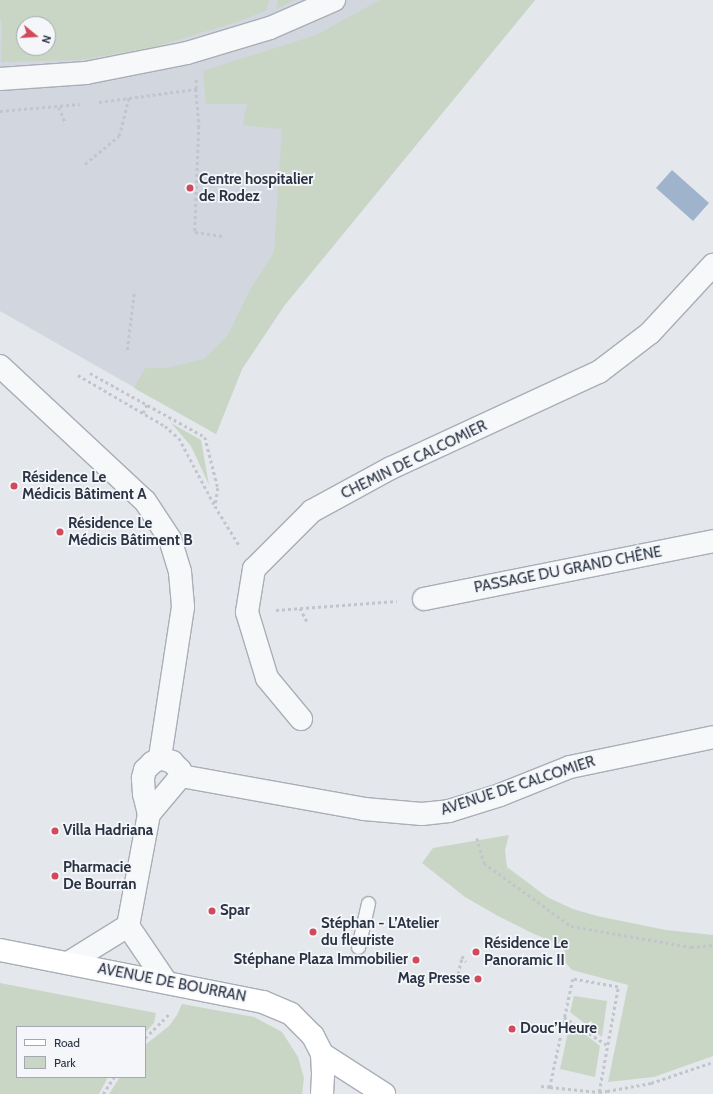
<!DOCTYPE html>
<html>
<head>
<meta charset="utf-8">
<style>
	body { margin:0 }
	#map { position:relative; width:713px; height:1094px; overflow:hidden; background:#e4e7ec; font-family:Cabin,sans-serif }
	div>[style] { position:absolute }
	.built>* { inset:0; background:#d2d6de }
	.green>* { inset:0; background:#c9d6c5 }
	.water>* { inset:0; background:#9fb4cc }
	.path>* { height:2.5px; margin-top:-1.25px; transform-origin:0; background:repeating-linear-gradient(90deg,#c2c5cb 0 3px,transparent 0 6px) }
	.roads { filter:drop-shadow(1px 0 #a9aeb7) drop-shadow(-1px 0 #a9aeb7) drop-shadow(0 1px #a9aeb7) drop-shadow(0 -1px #a9aeb7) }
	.lane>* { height:13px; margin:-6.5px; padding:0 6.5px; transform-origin:6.5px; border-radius:6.5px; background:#f7f8fa }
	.street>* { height:22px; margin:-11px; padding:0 11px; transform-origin:11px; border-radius:11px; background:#f7f8fa }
	.secondary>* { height:22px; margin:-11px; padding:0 11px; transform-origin:11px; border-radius:11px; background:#fff }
	.dots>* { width:11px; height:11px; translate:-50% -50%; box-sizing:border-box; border:2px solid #f4f6f9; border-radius:50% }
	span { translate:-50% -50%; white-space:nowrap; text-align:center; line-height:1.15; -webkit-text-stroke:3.5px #f4f6f9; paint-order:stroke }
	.poi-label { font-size:15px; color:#2b3445; font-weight:700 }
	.left { translate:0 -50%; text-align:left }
	.right { translate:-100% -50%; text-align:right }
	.street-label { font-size:15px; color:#2b3445 }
	.legend { position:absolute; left:16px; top:1026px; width:130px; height:52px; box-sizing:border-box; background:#f4f6f9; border:1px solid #a4a8b1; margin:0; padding:5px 7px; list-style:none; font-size:12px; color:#2b3445 }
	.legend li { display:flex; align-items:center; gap:8px; height:20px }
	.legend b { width:20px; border:1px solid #a4a8b1 }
	.north { position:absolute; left:16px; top:16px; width:40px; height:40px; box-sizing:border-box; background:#f4f6f9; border:1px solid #a4a8b1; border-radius:50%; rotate:108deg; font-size:11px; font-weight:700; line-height:16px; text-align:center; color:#2b3445 }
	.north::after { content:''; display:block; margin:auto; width:14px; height:18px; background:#d1495b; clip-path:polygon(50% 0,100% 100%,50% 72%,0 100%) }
</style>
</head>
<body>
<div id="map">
	<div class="built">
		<i style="clip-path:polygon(evenodd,0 0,535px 0,284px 306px,242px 369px,216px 434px,0 311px,0 0,24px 24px,48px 24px,48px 48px,24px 48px,24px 24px)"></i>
	</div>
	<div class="green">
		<i style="clip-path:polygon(evenodd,0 0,269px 0,267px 10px,237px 22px,154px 47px,80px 60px,1px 62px,2px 26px,0 17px,0 0,24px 24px,48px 24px,48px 48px,24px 48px,24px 24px)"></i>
		<i style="clip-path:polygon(278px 0,295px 0,276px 9px)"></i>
		<i style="clip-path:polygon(380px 0,535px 0,284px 306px,242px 369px,216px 434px,134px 388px,145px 368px,167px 368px,204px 359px,228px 335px,251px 288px,274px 252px,282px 129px,243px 125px,247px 104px,206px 104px,203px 71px,316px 35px)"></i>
		<i style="clip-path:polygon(171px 423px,201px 440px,209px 485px,191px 446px)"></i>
		<i style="clip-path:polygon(509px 835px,505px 850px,507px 867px,547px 897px,573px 909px,597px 916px,666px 930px,713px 935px,713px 1056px,654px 1077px,608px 1082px,628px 985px,572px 970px,564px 961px,565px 946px,534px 934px,498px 916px,465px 897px,422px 863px,433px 848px)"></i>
		<i style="clip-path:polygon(0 983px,156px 1013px,154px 1023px,145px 1033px,145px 1027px,17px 1027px,17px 1077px,108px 1077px,99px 1094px,0 1094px)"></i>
		<i style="clip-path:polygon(574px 996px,607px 1001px,602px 1037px,570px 1012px)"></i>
		<i style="clip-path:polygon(182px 1004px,254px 1017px,282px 1032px,298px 1057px,304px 1078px,302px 1094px,109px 1094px,120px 1077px,145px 1077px,145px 1045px,169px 1026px,177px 1015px)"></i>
		<i style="clip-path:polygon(570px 1023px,600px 1046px,595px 1077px,560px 1069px)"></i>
	</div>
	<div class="water">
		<i style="clip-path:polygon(672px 170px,709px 203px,693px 221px,656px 188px)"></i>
	</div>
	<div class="path">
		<i style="left:196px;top:89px;width:37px;rotate:85deg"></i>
		<i style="left:199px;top:126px;width:106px;rotate:92.2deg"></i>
		<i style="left:195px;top:232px;width:28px;rotate:8deg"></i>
		<i style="left:99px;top:102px;width:98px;rotate:-7.6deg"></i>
		<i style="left:196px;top:89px;width:10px;rotate:-90deg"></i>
		<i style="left:59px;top:107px;width:18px;rotate:68deg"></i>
		<i style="left:0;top:111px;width:80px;rotate:-5deg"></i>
		<i style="left:85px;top:164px;width:44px;rotate:-39.5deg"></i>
		<i style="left:119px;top:136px;width:40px;rotate:-75.6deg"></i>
		<i style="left:127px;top:350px;width:57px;rotate:-83deg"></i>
		<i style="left:90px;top:373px;width:132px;rotate:29.1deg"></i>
		<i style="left:205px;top:437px;width:53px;rotate:75.7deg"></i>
		<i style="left:218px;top:488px;width:18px;rotate:99deg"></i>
		<i style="left:78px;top:375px;width:101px;rotate:30.4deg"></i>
		<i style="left:165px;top:426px;width:18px;rotate:41deg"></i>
		<i style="left:179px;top:438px;width:77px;rotate:62.1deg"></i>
		<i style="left:215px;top:506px;width:46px;rotate:58.4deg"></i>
		<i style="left:143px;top:413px;width:10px;rotate:-66deg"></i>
		<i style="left:300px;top:608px;width:15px;rotate:62deg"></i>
		<i style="left:276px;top:610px;width:121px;rotate:-4.3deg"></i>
		<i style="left:94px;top:830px;width:18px;rotate:9deg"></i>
		<i style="left:477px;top:838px;width:26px;rotate:74deg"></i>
		<i style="left:484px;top:863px;width:107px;rotate:35.9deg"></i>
		<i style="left:571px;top:926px;width:122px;rotate:9.9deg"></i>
		<i style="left:691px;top:947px;width:22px;rotate:-5deg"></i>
		<i style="left:458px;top:974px;width:18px;rotate:-77deg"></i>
		<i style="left:462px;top:956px;width:7px;rotate:56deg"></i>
		<i style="left:564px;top:1017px;width:51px;rotate:33.1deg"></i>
		<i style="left:145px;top:1038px;width:35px;rotate:-45deg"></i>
		<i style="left:541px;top:1086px;width:9px;rotate:6deg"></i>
		<i style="left:599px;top:1092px;width:107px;rotate:-79.7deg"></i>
		<i style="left:618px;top:987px;width:46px;rotate:-169.9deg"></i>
		<i style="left:573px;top:979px;width:110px;rotate:102deg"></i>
		<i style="left:550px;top:1087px;width:49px;rotate:5.8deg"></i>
		<i style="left:599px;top:1092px;width:8px;rotate:-7deg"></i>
		<i style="left:607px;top:1091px;width:45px;rotate:-10.3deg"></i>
		<i style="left:651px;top:1083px;width:65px;rotate:-18.7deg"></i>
		<i style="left:103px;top:1094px;width:20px;rotate:-57deg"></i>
	</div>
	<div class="roads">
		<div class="lane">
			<i style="left:358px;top:947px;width:45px;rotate:-77.2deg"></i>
		</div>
		<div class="street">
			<i style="left:0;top:79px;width:86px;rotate:-4deg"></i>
			<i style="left:86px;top:73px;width:103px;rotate:-11.2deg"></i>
			<i style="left:187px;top:53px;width:87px;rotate:-16.8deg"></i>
			<i style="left:270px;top:28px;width:70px;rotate:-23.6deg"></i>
			<i style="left:0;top:366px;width:198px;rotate:43deg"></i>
			<i style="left:145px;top:501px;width:45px;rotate:56.7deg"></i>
			<i style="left:170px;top:539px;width:34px;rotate:73deg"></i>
			<i style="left:180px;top:572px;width:35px;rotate:85deg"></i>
			<i style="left:183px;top:607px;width:153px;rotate:98.7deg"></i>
			<i style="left:424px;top:599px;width:295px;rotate:-11.3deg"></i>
			<i style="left:301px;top:719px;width:53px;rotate:-129.7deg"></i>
			<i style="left:267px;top:678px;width:69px;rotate:-106.9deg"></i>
			<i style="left:247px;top:612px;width:44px;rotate:-80.8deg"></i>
			<i style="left:254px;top:569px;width:82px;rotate:-45deg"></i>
			<i style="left:312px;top:511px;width:90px;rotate:-28.6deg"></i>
			<i style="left:391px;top:468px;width:229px;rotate:-24.8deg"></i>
			<i style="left:599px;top:372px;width:64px;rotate:-37.4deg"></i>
			<i style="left:650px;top:333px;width:93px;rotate:-47.2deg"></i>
			<i style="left:160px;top:758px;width:13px;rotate:18deg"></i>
			<i style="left:172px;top:762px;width:11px;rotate:45deg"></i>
			<i style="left:180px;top:770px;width:6px;rotate:81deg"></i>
			<i style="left:181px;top:776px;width:50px;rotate:130.1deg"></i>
			<i style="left:149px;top:814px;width:21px;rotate:-104deg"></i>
			<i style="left:144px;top:794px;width:16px;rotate:-94deg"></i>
			<i style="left:143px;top:778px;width:8px;rotate:-76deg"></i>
			<i style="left:145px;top:770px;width:10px;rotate:-45deg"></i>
			<i style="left:152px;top:763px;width:9px;rotate:-32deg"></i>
			<i style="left:181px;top:776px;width:186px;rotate:10.2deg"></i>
			<i style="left:364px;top:809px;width:58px;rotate:4.9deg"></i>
			<i style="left:422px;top:814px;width:27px;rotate:-6deg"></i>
			<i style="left:449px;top:811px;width:53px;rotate:-17.4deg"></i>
			<i style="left:500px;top:795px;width:75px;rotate:-21.8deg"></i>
			<i style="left:570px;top:767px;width:146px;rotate:-11.8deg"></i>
			<i style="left:149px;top:814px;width:114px;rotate:100.6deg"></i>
			<i style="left:128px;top:926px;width:68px;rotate:55.8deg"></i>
			<i style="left:68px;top:963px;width:70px;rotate:-31.7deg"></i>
		</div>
		<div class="secondary">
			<i style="left:0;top:950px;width:268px;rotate:11.2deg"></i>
			<i style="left:263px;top:1002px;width:30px;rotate:23deg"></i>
			<i style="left:291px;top:1014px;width:31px;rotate:45deg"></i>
			<i style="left:313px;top:1036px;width:20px;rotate:63deg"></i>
			<i style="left:322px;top:1054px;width:21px;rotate:87deg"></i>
			<i style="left:323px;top:1075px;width:19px;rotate:93deg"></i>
			<i style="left:322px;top:1054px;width:74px;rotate:32.8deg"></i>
		</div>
	</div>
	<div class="dots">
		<i style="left:190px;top:188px;background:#d1495b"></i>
		<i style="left:14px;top:486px;background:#d1495b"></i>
		<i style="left:60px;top:532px;background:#d1495b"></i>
		<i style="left:55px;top:831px;background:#d1495b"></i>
		<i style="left:55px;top:876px;background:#d1495b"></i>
		<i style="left:212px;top:911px;background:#d1495b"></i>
		<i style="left:313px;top:932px;background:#d1495b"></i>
		<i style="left:476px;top:952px;background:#d1495b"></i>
		<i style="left:416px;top:960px;background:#d1495b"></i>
		<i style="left:478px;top:979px;background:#d1495b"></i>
		<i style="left:512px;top:1029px;background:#d1495b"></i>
	</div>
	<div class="poi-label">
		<span class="left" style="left:199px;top:188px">Centre hospitalier<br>de Rodez</span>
		<span class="left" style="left:22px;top:486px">Résidence Le<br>Médicis Bâtiment A</span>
		<span class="left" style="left:68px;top:532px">Résidence Le<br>Médicis Bâtiment B</span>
		<span class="left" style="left:63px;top:831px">Villa Hadriana</span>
		<span class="left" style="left:63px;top:876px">Pharmacie<br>De Bourran</span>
		<span class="left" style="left:220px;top:911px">Spar</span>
		<span class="left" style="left:321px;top:932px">Stéphan - L’Atelier<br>du fleuriste</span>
		<span class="left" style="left:484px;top:952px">Résidence Le<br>Panoramic II</span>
		<span class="right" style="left:408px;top:960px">Stéphane Plaza Immobilier</span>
		<span class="right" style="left:470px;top:979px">Mag Presse</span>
		<span class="left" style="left:520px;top:1029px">Douc’Heure</span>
	</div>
	<div class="street-label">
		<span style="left:414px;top:460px;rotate:-26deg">CHEMIN DE CALCOMIER</span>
		<span style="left:568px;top:570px;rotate:-11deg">PASSAGE DU GRAND CHÊNE</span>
		<span style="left:518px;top:786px;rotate:-18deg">AVENUE DE CALCOMIER</span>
		<span style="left:172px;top:983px;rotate:11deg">AVENUE DE BOURRAN</span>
	</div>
	<ul class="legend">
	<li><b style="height:5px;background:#fff"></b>Road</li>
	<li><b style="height:11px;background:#c9d6c5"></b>Park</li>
	</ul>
	<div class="north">N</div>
</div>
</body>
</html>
